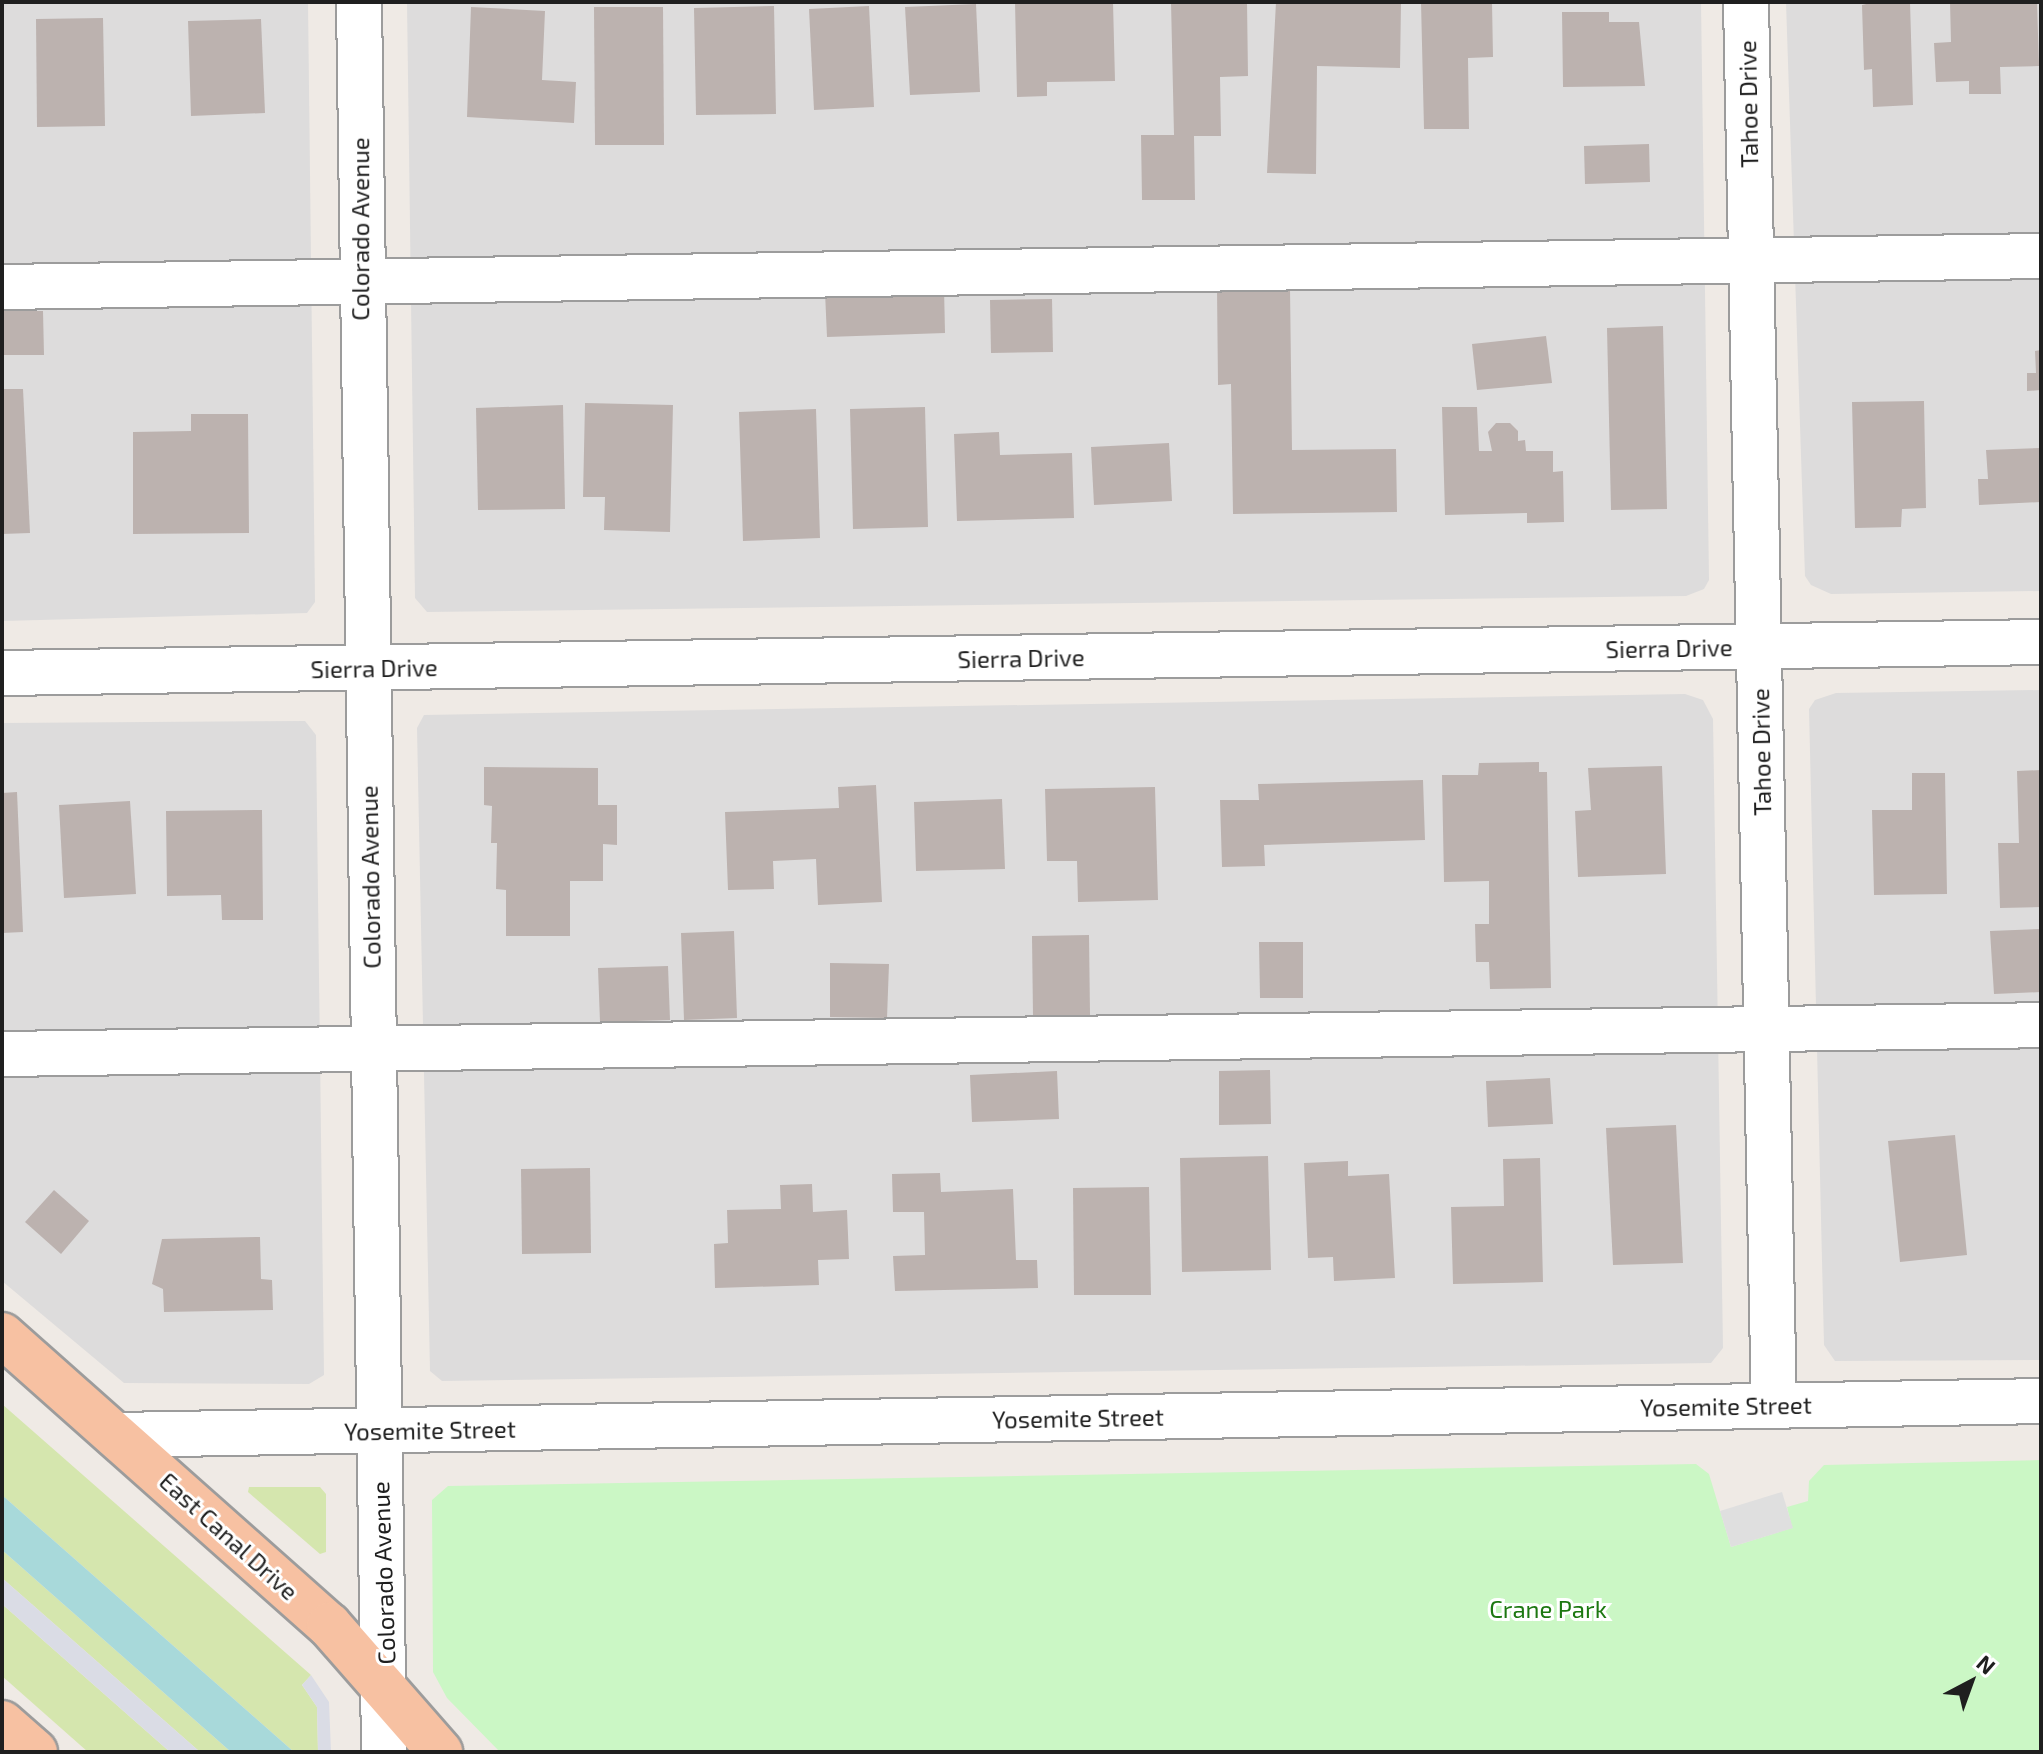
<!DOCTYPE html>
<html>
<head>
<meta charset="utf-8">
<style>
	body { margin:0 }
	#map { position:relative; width:2043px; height:1754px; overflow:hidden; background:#efeae5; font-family:"Exo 2",sans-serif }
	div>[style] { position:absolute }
	.residential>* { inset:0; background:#dddcdc }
	.grass>* { inset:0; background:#d5e6ae }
	.park>* { inset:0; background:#cbf7c5 }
	.parking>* { inset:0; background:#dfdfdf }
	.plaza>* { inset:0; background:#dadce5 }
	.water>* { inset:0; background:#a8d9da }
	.building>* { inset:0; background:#bcb2af }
	.roads { filter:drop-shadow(2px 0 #9c9c9c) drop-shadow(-2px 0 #9c9c9c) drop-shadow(0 2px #9c9c9c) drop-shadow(0 -2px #9c9c9c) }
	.minor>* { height:44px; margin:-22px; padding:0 22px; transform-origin:22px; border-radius:22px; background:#fff }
	.major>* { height:44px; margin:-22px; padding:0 22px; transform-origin:22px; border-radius:22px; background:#f7c1a2 }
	span { translate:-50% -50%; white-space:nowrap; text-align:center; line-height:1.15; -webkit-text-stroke:6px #fff; paint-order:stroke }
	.street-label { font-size:24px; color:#1f1f1f }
	.park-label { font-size:24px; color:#1d7811 }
	.frame { position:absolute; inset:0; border:4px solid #1f1f1f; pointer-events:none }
	.north { position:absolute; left:1931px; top:1642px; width:80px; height:80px; -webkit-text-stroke:6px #fff; paint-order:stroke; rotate:41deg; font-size:22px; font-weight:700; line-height:32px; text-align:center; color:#1f1f1f }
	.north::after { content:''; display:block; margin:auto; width:28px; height:36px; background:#1f1f1f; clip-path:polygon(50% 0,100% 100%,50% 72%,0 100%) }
</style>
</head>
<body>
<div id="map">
	<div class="residential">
		<i style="clip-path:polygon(2px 2px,308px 2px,315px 602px,307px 613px,2px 621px)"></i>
		<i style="clip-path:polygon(407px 2px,1701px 2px,1709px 580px,1704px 589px,1686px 596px,427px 612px,415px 598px)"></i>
		<i style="clip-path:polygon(1786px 2px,2041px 2px,2041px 591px,1831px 594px,1811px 585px,1805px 576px)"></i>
		<i style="clip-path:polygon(2041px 690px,2041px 1360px,1835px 1361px,1824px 1345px,1809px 709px,1815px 700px,1836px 693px)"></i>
		<i style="clip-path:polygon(1685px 694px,1703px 700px,1713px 719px,1723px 1348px,1711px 1363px,442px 1381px,430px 1371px,417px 728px,424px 715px)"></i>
		<i style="clip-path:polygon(305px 721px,316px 735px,324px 1375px,309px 1384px,124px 1383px,2px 1281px,2px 723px)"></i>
	</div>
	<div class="grass">
		<i style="clip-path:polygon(2px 1404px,311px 1675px,302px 1685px,317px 1707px,318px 1752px,294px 1752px,2px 1495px)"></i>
		<i style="clip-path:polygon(249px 1487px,320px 1487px,326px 1494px,326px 1552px,320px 1554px,248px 1492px)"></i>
		<i style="clip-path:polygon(2px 1550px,231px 1752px,200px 1752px,2px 1578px)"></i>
		<i style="clip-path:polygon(2px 1604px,170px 1752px,88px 1752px,2px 1676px)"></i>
	</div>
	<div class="park">
		<i style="clip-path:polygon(2041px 1460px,2041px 1752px,500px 1752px,447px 1698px,433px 1672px,432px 1500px,448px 1486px,1696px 1464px,1709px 1474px,1731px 1547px,1792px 1528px,1787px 1507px,1808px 1501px,1809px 1481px,1824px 1465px)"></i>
	</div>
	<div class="parking">
		<i style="clip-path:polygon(1782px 1492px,1793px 1528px,1731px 1547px,1720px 1511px)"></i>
	</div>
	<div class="plaza">
		<i style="clip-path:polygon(2px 1578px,200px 1752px,170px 1752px,2px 1604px)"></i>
		<i style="clip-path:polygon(311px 1675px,329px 1702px,331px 1752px,318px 1752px,317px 1707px,302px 1685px)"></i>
	</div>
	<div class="water">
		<i style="clip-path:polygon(2px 1495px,294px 1752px,231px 1752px,2px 1550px)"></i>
	</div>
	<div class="building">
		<i style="clip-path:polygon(1015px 2px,1113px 2px,1115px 81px,1047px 82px,1047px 96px,1017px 97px)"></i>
		<i style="clip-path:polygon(1171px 2px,1247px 2px,1248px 76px,1220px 77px,1221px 136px,1194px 136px,1195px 200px,1142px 200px,1141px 135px,1174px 135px)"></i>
		<i style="clip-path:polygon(1276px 2px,1401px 3px,1400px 68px,1317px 66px,1316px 174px,1267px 173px)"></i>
		<i style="clip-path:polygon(1421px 2px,1492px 2px,1493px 57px,1468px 58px,1469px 129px,1424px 129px)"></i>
		<i style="clip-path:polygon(1875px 2px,1910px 2px,1913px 105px,1873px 107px,1872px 69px,1864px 70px,1862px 5px)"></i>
		<i style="clip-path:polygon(1950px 2px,2037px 2px,2039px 66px,2000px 67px,2001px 94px,1969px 94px,1969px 81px,1936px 82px,1934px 43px,1951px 42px)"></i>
		<i style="clip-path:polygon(976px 4px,980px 92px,910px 95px,905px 7px)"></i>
		<i style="clip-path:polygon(774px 6px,776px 114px,696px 115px,694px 8px)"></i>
		<i style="clip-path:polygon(869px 6px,874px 107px,814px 110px,809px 9px)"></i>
		<i style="clip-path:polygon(471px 7px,545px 11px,542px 80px,576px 82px,574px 123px,467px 117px)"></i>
		<i style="clip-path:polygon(594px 7px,663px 7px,664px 145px,595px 145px)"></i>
		<i style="clip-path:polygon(1562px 12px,1609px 12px,1609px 22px,1639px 22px,1645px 86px,1563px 87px)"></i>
		<i style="clip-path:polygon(103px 18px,105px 126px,37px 127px,36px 19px)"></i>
		<i style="clip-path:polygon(261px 19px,265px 113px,191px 116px,188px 21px)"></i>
		<i style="clip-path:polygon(1649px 144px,1650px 182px,1585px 184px,1584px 146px)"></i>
		<i style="clip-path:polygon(944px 288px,945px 333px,827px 337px,825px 292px)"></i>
		<i style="clip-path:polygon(1290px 288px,1292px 450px,1396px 449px,1397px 512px,1233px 514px,1231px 384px,1218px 385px,1217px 289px)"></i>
		<i style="clip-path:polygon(1052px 299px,1053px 352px,991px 353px,990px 300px)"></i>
		<i style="clip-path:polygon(2px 311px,43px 311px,44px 355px,2px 355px)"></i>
		<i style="clip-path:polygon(1663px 326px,1667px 509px,1611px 510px,1607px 328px)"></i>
		<i style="clip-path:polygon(1546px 336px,1552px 383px,1477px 390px,1472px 344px)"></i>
		<i style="clip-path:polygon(2041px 350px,2041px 390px,2027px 391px,2027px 373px,2036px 373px,2035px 351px)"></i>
		<i style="clip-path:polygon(2px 389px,23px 389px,30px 533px,2px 534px)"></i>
		<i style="clip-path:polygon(1924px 401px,1926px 508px,1902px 509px,1901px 527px,1855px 528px,1852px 402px)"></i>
		<i style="clip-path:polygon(585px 403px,673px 405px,670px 532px,604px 530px,605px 497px,583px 497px)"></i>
		<i style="clip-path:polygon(563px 405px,565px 509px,478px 510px,476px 408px)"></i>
		<i style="clip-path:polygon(925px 407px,928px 527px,853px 529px,850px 409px)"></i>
		<i style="clip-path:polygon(1442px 407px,1477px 407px,1479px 451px,1492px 451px,1488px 432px,1496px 423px,1510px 423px,1518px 431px,1518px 441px,1525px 440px,1526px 451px,1553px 451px,1553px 472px,1563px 471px,1564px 522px,1527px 523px,1527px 513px,1445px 515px)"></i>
		<i style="clip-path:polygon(816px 409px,820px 538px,743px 541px,739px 412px)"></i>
		<i style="clip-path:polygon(191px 414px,248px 414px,249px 533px,133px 534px,133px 432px,191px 431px)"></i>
		<i style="clip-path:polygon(999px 432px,1000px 455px,1072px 453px,1074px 518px,957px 521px,954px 434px)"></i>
		<i style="clip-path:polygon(1169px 443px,1172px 501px,1094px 505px,1091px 447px)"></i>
		<i style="clip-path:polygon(2041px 448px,2041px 502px,1979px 505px,1978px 479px,1988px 479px,1986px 450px)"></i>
		<i style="clip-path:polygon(1539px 762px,1539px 772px,1547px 772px,1551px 988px,1490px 989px,1489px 962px,1476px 962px,1475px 924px,1489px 924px,1489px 881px,1444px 882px,1442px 775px,1478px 775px,1479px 763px)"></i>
		<i style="clip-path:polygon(1662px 766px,1666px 874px,1578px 877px,1575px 811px,1591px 810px,1588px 768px)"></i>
		<i style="clip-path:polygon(484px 767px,598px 768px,598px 805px,617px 805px,617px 845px,603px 844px,603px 881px,570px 881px,570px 936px,506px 936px,506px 890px,496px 889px,497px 843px,491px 843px,492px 806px,484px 805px)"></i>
		<i style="clip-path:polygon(2041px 770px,2041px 907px,2000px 908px,1998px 843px,2019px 843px,2017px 771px)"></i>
		<i style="clip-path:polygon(1912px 773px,1945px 773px,1947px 894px,1874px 895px,1872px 810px,1912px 810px)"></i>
		<i style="clip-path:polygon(1423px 780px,1425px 840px,1264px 845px,1265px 866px,1222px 867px,1220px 800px,1259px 800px,1258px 784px)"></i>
		<i style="clip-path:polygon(876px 785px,882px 902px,818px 905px,816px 859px,773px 861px,774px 889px,728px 890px,725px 812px,839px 808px,838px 787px)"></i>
		<i style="clip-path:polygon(1155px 787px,1158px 900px,1078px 902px,1077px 861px,1047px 861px,1045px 789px)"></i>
		<i style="clip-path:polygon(17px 792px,23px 932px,2px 933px,2px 793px)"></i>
		<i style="clip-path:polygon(1002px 799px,1005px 869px,916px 871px,914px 802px)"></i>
		<i style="clip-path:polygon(130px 801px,136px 894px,64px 898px,59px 805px)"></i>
		<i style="clip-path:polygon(262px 810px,263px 920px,222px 920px,221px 895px,167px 896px,166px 811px)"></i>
		<i style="clip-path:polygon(2041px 929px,2041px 992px,1994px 994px,1990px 931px)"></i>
		<i style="clip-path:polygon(734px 931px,737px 1018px,684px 1020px,681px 933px)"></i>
		<i style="clip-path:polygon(1089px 935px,1090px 1015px,1033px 1016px,1032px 936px)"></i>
		<i style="clip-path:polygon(1259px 942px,1303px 942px,1303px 998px,1260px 998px)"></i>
		<i style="clip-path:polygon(830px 963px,889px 964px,887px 1018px,830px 1017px)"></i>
		<i style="clip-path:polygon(668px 966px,670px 1020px,600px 1022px,598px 968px)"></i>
		<i style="clip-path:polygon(1270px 1070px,1271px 1124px,1219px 1125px,1219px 1071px)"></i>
		<i style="clip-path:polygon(1057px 1071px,1059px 1119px,972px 1122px,970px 1075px)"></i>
		<i style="clip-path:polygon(1550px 1078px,1553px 1124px,1488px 1127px,1486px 1081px)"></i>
		<i style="clip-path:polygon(1676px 1125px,1683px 1263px,1613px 1265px,1606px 1128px)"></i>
		<i style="clip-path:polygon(1955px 1135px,1967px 1255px,1900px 1262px,1888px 1141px)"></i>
		<i style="clip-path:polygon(1268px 1156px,1271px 1270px,1182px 1272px,1180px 1158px)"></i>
		<i style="clip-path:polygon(1540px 1158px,1543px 1282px,1453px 1284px,1451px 1207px,1504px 1206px,1503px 1159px)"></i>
		<i style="clip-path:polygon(1348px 1161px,1348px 1176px,1389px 1174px,1395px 1278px,1334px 1281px,1333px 1257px,1308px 1258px,1304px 1163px)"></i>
		<i style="clip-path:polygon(590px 1168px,591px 1253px,522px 1254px,521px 1169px)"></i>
		<i style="clip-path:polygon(940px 1173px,941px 1192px,1013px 1189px,1016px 1260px,1037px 1260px,1038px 1288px,895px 1291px,893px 1256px,925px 1255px,924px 1212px,893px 1212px,892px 1174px)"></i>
		<i style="clip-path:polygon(812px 1184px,813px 1212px,847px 1210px,849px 1259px,818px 1260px,819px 1285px,715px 1288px,714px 1244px,728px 1243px,727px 1210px,781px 1209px,780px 1185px)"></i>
		<i style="clip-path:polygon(1149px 1187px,1151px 1295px,1074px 1295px,1073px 1188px)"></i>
		<i style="clip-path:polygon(54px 1190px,89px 1221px,61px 1254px,25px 1222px)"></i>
		<i style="clip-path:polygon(260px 1237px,261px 1279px,272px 1280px,273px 1310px,164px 1312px,163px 1289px,152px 1284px,162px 1239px)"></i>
	</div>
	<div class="roads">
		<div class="minor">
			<i style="left:359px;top:2px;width:1750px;rotate:89.18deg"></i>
			<i style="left:1746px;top:2px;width:1403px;rotate:88.86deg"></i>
			<i style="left:2px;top:287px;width:2039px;rotate:-0.87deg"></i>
			<i style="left:2px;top:673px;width:2039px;rotate:-0.87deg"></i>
			<i style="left:2px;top:1054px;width:2039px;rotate:-0.81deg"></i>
			<i style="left:116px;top:1435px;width:1925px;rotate:-1.01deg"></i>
		</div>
		<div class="major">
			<i style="left:2px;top:1335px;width:437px;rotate:41.6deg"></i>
			<i style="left:329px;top:1625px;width:169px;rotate:48.8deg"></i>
			<i style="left:2px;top:1723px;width:44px;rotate:41.3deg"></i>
		</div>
	</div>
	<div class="street-label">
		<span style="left:1748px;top:104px;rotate:-91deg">Tahoe Drive</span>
		<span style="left:360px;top:229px;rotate:-90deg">Colorado Avenue</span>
		<span style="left:1669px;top:648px;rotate:-1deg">Sierra Drive</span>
		<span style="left:1021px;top:658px;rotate:-1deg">Sierra Drive</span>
		<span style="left:374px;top:668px;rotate:-1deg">Sierra Drive</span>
		<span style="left:1761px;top:752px;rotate:-91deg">Tahoe Drive</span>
		<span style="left:370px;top:877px;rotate:-91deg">Colorado Avenue</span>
		<span style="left:1726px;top:1406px;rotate:-1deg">Yosemite Street</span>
		<span style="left:1078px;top:1418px;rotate:-1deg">Yosemite Street</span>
		<span style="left:430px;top:1430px;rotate:-1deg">Yosemite Street</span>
		<span style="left:229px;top:1536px;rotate:42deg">East Canal Drive</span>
		<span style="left:383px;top:1573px;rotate:-92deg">Colorado Avenue</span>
	</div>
	<div class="park-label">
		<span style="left:1548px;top:1609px">Crane Park</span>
	</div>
	<div class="frame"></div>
	<div class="north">N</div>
</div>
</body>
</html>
